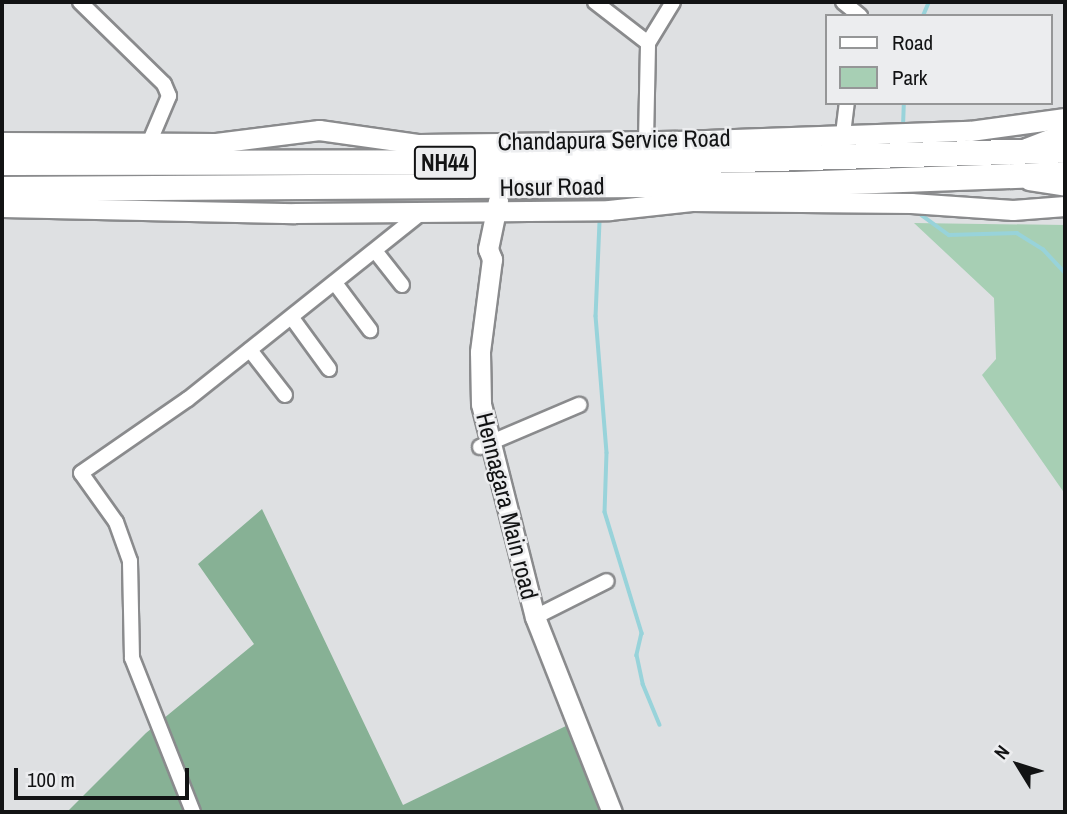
<!DOCTYPE html>
<html>
<head>
<meta charset="utf-8">
<style>
	body { margin:0 }
	#map { position:relative; width:1067px; height:814px; overflow:hidden; background:#dee0e2; font-family:"Archivo Narrow",sans-serif }
	div>[style] { position:absolute }
	.green>* { inset:0; background:#a7cfb4 }
	.forest>* { inset:0; background:#87b195 }
	.stream>* { height:3.5px; margin:-1.75px; padding:0 1.75px; transform-origin:1.75px; border-radius:1.75px; background:#98d3da }
	.roads { filter:drop-shadow(2px 0 #8a8b8d) drop-shadow(-2px 0 #8a8b8d) drop-shadow(0 2px #8a8b8d) drop-shadow(0 -2px #8a8b8d) }
	.street>* { height:14px; margin:-7px; padding:0 7px; transform-origin:7px; border-radius:7px; background:#fff }
	.secondary>* { height:19px; margin:-9.5px; padding:0 9.5px; transform-origin:9.5px; border-radius:9.5px; background:#fff }
	.highway>* { height:24px; margin:-12px; padding:0 12px; transform-origin:12px; border-radius:12px; background:#fff }
	span { translate:-50% -50%; white-space:nowrap; text-align:center; line-height:1.15; -webkit-text-stroke:5px #ecedef; paint-order:stroke }
	.shield-label span { padding:2px 5px; background:#ecedef; border:2px solid; border-radius:5px; -webkit-text-stroke-width:0 }
	.shield-label { font-size:23px; color:#121314; font-weight:700 }
	.street-label { font-size:24px; color:#121314 }
	.frame { position:absolute; inset:0; border:4px solid #121314; pointer-events:none }
	.legend { position:absolute; left:825px; top:14px; width:228px; height:91px; box-sizing:border-box; background:#ecedef; border:2px solid #959697; margin:0; padding:9px 12px; list-style:none; font-size:21px; color:#121314 }
	.legend li { display:flex; align-items:center; gap:14px; height:35px }
	.legend b { width:35px; border:2px solid #959697 }
	.north { position:absolute; left:983px; top:730px; width:70px; height:70px; -webkit-text-stroke:5px #ecedef; paint-order:stroke; rotate:308deg; font-size:19px; font-weight:700; line-height:28px; text-align:center; color:#121314 }
	.north::after { content:''; display:block; margin:auto; width:24px; height:32px; background:#121314; clip-path:polygon(50% 0,100% 100%,50% 72%,0 100%) }
	.scale { position:absolute; left:14px; top:768px; width:175px; height:32px; box-sizing:border-box; border:4px solid #121314; border-top:0; padding-left:9px; font-size:21px; line-height:24px; white-space:nowrap; color:#121314; -webkit-text-stroke:5px #ecedef; paint-order:stroke }
</style>
</head>
<body>
<div id="map">
	<div class="green">
		<i style="clip-path:polygon(914px 223px,1065px 225px,1065px 494px,982px 375px,996px 359px,994px 298px)"></i>
	</div>
	<div class="forest">
		<i style="clip-path:polygon(262px 509px,403px 805px,568px 725px,602px 812px,67px 812px,146px 733px,254px 644px,198px 564px)"></i>
	</div>
	<div class="stream">
		<i style="left:923px;top:16px;width:15px;rotate:-67deg"></i>
		<i style="left:903px;top:127px;width:24px;rotate:-88deg"></i>
		<i style="left:916px;top:211px;width:41px;rotate:36deg"></i>
		<i style="left:949px;top:235px;width:68px;rotate:-1.7deg"></i>
		<i style="left:1017px;top:233px;width:31px;rotate:32deg"></i>
		<i style="left:1043px;top:249px;width:33px;rotate:47deg"></i>
		<i style="left:600px;top:222px;width:94px;rotate:92.4deg"></i>
		<i style="left:596px;top:316px;width:137px;rotate:85.4deg"></i>
		<i style="left:607px;top:453px;width:59px;rotate:91.9deg"></i>
		<i style="left:605px;top:512px;width:127px;rotate:73deg"></i>
		<i style="left:642px;top:633px;width:23px;rotate:103deg"></i>
		<i style="left:637px;top:655px;width:30px;rotate:78deg"></i>
		<i style="left:643px;top:684px;width:44px;rotate:67.5deg"></i>
	</div>
	<div class="roads">
		<div class="street">
			<i style="left:80px;top:2px;width:117px;rotate:44.3deg"></i>
			<i style="left:164px;top:84px;width:13px;rotate:67deg"></i>
			<i style="left:169px;top:96px;width:56px;rotate:112.9deg"></i>
			<i style="left:595px;top:2px;width:67px;rotate:37.7deg"></i>
			<i style="left:843px;top:2px;width:22px;rotate:39deg"></i>
			<i style="left:843px;top:134px;width:31px;rotate:-83deg"></i>
			<i style="left:646px;top:141px;width:98px;rotate:-88.8deg"></i>
			<i style="left:648px;top:43px;width:48px;rotate:-58.6deg"></i>
			<i style="left:376px;top:252px;width:42px;rotate:51.8deg"></i>
			<i style="left:335px;top:283px;width:59px;rotate:53.3deg"></i>
			<i style="left:292px;top:318px;width:63px;rotate:54deg"></i>
			<i style="left:250px;top:350px;width:57px;rotate:52.1deg"></i>
			<i style="left:480px;top:447px;width:108px;rotate:-23deg"></i>
			<i style="left:535px;top:617px;width:80px;rotate:-26.6deg"></i>
			<i style="left:193px;top:812px;width:166px;rotate:-111.6deg"></i>
			<i style="left:132px;top:658px;width:97px;rotate:-91.2deg"></i>
			<i style="left:130px;top:561px;width:41px;rotate:-109.7deg"></i>
			<i style="left:116px;top:522px;width:60px;rotate:-125.5deg"></i>
			<i style="left:81px;top:473px;width:130px;rotate:-34.7deg"></i>
			<i style="left:188px;top:399px;width:300px;rotate:-38.6deg"></i>
		</div>
		<div class="secondary">
			<i style="left:2px;top:142px;width:214px;rotate:0.3deg"></i>
			<i style="left:216px;top:143px;width:104px;rotate:-7.2deg"></i>
			<i style="left:319px;top:130px;width:101px;rotate:8deg"></i>
			<i style="left:419px;top:144px;width:258px;rotate:-0.7deg"></i>
			<i style="left:677px;top:141px;width:293px;rotate:-2deg"></i>
			<i style="left:970px;top:131px;width:96px;rotate:-7.8deg"></i>
			<i style="left:1023px;top:149px;width:45px;rotate:-20.9deg"></i>
			<i style="left:1029px;top:180px;width:36px;rotate:9deg"></i>
			<i style="left:498px;top:201px;width:49px;rotate:101.8deg"></i>
			<i style="left:488px;top:249px;width:11px;rotate:68deg"></i>
			<i style="left:492px;top:259px;width:94px;rotate:97.4deg"></i>
			<i style="left:480px;top:352px;width:52px;rotate:88.9deg"></i>
			<i style="left:481px;top:404px;width:220px;rotate:75.8deg"></i>
			<i style="left:535px;top:617px;width:210px;rotate:68.5deg"></i>
			<i style="left:2px;top:207px;width:293px;rotate:1.2deg"></i>
			<i style="left:295px;top:213px;width:314px;rotate:-0.5deg"></i>
			<i style="left:609px;top:210px;width:83px;rotate:-6.2deg"></i>
			<i style="left:692px;top:201px;width:219px;rotate:0.5deg"></i>
			<i style="left:911px;top:203px;width:102px;rotate:3.9deg"></i>
			<i style="left:1013px;top:210px;width:52px;rotate:-4.4deg"></i>
		</div>
		<div class="highway">
			<i style="left:2px;top:163px;width:669px;rotate:-0.09deg"></i>
			<i style="left:671px;top:162px;width:394px;rotate:-1.7deg"></i>
			<i style="left:2px;top:189px;width:793px;rotate:-0.36deg"></i>
			<i style="left:795px;top:184px;width:270px;rotate:-2.1deg"></i>
		</div>
	</div>
	<div class="shield-label">
		<span style="left:445px;top:163px">NH44</span>
	</div>
	<div class="street-label">
		<span style="left:614px;top:140px;rotate:-1deg">Chandapura Service Road</span>
		<span style="left:552px;top:187px;rotate:-1deg">Hosur Road</span>
		<span style="left:507px;top:506px;rotate:76deg">Hennagara Main road</span>
	</div>
	<div class="frame"></div>
	<ul class="legend">
	<li><b style="height:9px;background:#fff"></b>Road</li>
	<li><b style="height:19px;background:#a7cfb4"></b>Park</li>
	</ul>
	<div class="north">N</div>
	<div class="scale">100 m</div>
</div>
</body>
</html>
